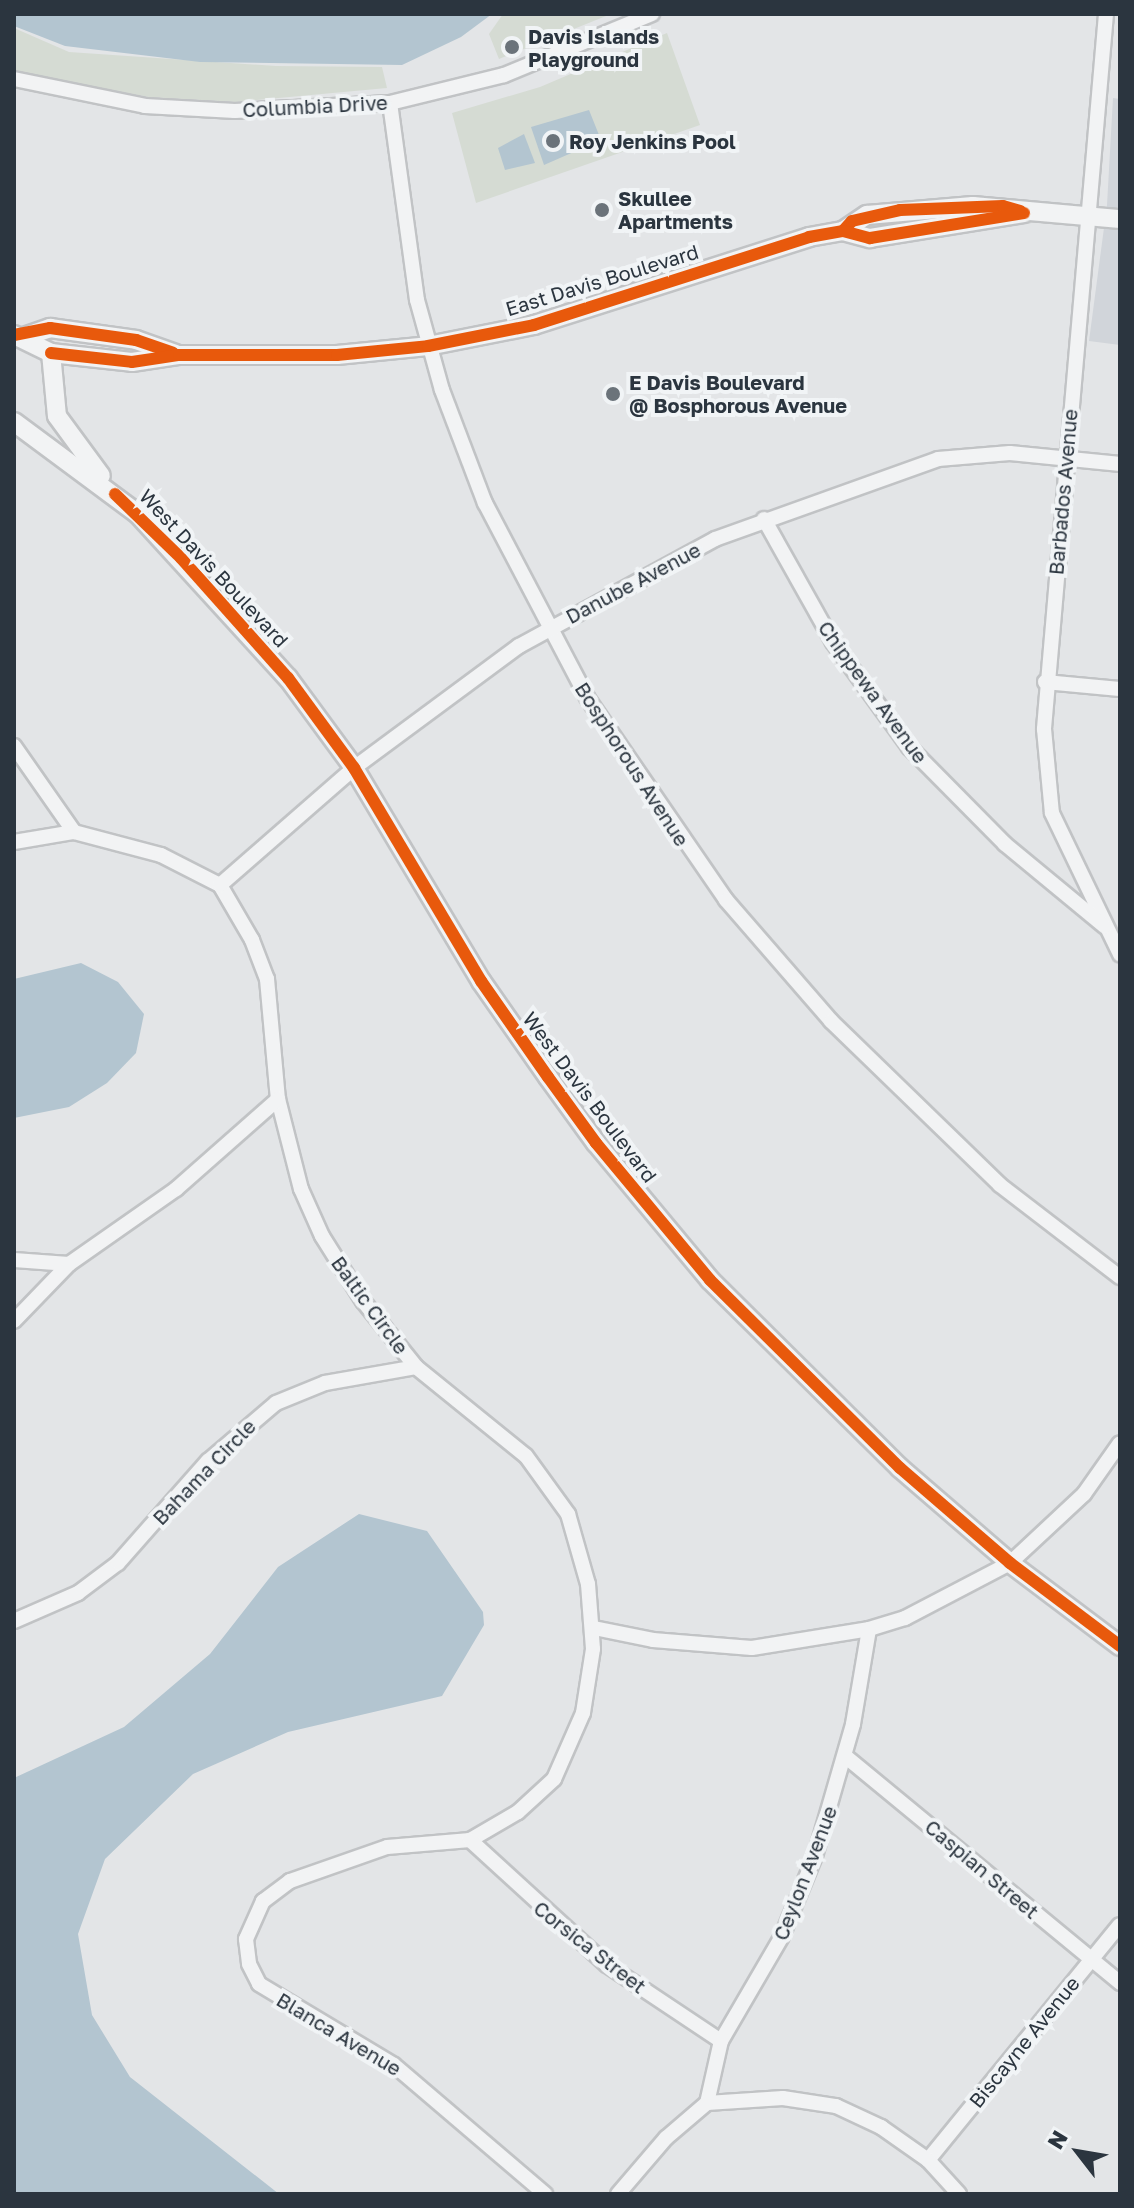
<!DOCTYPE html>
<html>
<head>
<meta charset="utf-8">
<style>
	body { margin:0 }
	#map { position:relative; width:1134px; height:2208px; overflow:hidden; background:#e3e5e7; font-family:"Golos Text",sans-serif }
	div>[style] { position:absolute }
	.built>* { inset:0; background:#d1d5da }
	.green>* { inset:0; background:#d5dbd3 }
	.water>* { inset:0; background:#b3c5d0 }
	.roads { filter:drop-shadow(2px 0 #c1c3c5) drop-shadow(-2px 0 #c1c3c5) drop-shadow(0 2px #c1c3c5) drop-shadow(0 -2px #c1c3c5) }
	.minor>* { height:14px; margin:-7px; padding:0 7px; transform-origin:7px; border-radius:7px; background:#f2f3f4 }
	.tertiary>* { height:18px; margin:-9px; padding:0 9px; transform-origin:9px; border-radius:9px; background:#f2f3f4 }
	.cycleway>* { height:12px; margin:-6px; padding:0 6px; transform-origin:6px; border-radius:6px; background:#e8590c }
	.dots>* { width:22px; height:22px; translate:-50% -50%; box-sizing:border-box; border:4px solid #f1f4f6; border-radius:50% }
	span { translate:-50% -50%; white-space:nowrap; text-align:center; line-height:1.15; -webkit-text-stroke:8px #f1f4f6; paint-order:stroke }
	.poi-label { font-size:20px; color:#2b353f; font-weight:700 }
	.left { translate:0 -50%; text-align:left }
	.street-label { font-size:20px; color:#2b353f }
	.frame { position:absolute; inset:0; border:16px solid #2b353f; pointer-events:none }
	.north { position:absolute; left:1038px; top:2112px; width:80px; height:80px; -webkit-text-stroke:6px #f1f4f6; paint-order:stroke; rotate:301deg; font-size:22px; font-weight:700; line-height:32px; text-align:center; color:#2b353f }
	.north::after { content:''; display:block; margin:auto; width:28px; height:36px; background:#2b353f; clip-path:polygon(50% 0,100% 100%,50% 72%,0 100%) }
</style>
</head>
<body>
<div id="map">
	<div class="built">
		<i style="clip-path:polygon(1113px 98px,1120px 99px,1120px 345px,1089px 341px,1107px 205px)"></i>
	</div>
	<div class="green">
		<i style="clip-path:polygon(503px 14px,611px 14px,499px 59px,489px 34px)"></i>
		<i style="clip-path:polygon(14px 28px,69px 52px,276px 66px,382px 67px,387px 88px,236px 102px,149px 97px,14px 72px)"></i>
		<i style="clip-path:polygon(667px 33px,700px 125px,476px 203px,452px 113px,540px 87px)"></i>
	</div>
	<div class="water">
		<i style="clip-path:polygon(14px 14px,492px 14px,461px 37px,402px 65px,200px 62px,65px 46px,14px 26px)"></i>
		<i style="clip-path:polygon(589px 110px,601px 140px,544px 165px,531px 127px)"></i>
		<i style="clip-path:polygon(524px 134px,535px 163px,505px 170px,498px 148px)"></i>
		<i style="clip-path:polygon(81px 963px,118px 982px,144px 1014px,136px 1053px,107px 1083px,69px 1107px,14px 1118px,14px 979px)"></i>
		<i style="clip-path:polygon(359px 1514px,427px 1531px,483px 1612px,484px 1625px,442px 1696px,288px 1732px,193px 1774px,105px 1859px,78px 1934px,92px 2015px,130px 2077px,279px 2194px,14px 2194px,14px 1778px,124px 1727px,210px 1654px,278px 1567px)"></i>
	</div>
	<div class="roads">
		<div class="minor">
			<i style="left:1106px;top:14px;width:718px;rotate:94.96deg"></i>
			<i style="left:1044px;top:729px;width:84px;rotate:84.6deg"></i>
			<i style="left:1052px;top:813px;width:157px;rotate:64.3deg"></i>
			<i style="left:14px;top:79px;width:134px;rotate:11.6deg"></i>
			<i style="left:145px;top:106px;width:90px;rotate:3.2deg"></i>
			<i style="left:235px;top:111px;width:155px;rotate:-3deg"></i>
			<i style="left:390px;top:103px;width:117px;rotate:-13.8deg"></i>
			<i style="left:504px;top:75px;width:160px;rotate:-22.4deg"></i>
			<i style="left:390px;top:103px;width:199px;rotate:82.2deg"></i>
			<i style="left:417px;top:300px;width:93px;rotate:74.5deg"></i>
			<i style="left:442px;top:390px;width:121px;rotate:69.2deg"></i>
			<i style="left:485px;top:503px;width:221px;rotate:62.3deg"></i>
			<i style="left:588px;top:699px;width:244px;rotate:55.5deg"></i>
			<i style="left:726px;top:900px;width:160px;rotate:49deg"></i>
			<i style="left:831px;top:1021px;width:235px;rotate:44.1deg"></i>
			<i style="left:1000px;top:1185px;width:151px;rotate:37.5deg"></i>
			<i style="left:764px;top:519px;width:141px;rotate:60.7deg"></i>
			<i style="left:833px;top:642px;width:130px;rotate:54.1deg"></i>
			<i style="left:909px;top:747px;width:136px;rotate:45.3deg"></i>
			<i style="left:1005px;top:844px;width:129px;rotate:39.6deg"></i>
			<i style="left:1045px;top:682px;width:75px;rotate:5.3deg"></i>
			<i style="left:14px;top:746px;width:105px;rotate:55.1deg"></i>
			<i style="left:14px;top:842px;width:61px;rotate:-9.5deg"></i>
			<i style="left:74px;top:832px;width:90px;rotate:14.8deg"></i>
			<i style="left:161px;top:855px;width:66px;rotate:27deg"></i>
			<i style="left:220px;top:885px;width:64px;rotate:59.8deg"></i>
			<i style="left:252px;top:940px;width:42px;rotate:69deg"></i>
			<i style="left:267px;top:979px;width:121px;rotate:84.8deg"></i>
			<i style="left:278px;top:1099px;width:93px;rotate:75.7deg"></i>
			<i style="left:301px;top:1189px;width:51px;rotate:65.9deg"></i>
			<i style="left:322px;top:1236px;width:77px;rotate:57.8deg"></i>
			<i style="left:363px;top:1301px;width:85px;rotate:51.2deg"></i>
			<i style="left:416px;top:1367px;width:141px;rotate:39deg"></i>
			<i style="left:526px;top:1456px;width:72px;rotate:54.1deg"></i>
			<i style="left:568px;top:1514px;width:73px;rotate:74.1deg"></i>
			<i style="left:588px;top:1584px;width:65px;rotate:85.6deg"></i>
			<i style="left:593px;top:1649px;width:65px;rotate:98.9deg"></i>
			<i style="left:583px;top:1713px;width:72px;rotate:113.7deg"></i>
			<i style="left:554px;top:1779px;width:49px;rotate:137.5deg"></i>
			<i style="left:518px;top:1812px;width:56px;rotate:149.7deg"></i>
			<i style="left:470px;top:1840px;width:83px;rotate:175.2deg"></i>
			<i style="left:387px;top:1847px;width:103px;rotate:160.7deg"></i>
			<i style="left:290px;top:1881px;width:34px;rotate:143deg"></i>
			<i style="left:263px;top:1901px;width:42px;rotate:114.1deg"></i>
			<i style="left:246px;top:1939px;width:25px;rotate:83deg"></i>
			<i style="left:249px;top:1964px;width:22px;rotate:63deg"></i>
			<i style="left:259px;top:1984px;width:157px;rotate:31deg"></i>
			<i style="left:394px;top:2065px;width:199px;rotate:40.5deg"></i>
			<i style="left:220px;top:885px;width:178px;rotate:-41.1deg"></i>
			<i style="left:354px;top:768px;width:205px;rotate:-36.5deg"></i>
			<i style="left:519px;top:646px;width:223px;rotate:-28.6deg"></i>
			<i style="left:715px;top:539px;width:237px;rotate:-19.7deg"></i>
			<i style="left:938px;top:459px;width:72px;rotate:-4.8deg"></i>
			<i style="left:1010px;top:453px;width:111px;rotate:5.7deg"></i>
			<i style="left:14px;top:1260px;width:55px;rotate:4.2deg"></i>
			<i style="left:69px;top:1264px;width:131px;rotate:-35deg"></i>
			<i style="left:176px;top:1189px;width:136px;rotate:-41.4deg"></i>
			<i style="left:14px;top:1321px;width:79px;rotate:-46deg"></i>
			<i style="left:14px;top:1621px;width:70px;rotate:-23.6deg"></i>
			<i style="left:78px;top:1593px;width:50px;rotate:-36.9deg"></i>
			<i style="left:118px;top:1563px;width:136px;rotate:-48.6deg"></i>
			<i style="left:208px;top:1461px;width:89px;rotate:-40.5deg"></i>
			<i style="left:276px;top:1403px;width:53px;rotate:-22.2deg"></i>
			<i style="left:325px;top:1383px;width:92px;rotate:-10deg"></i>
			<i style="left:594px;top:1628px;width:60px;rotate:11.5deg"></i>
			<i style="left:653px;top:1640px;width:99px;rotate:4.6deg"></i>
			<i style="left:752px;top:1648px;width:119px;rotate:-9.2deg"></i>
			<i style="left:869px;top:1629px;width:38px;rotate:-17deg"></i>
			<i style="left:905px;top:1618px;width:119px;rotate:-27.6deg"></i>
			<i style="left:1010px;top:1563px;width:101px;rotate:-43deg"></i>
			<i style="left:1084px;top:1494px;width:62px;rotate:-54.8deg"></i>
			<i style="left:845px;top:1756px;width:357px;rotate:39.5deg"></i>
			<i style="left:470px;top:1840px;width:185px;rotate:42.4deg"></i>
			<i style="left:607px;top:1965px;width:137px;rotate:33.7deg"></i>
			<i style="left:707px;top:2103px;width:64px;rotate:-77.3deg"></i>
			<i style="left:721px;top:2041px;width:121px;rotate:-59.8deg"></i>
			<i style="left:782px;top:1936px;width:87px;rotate:-67.6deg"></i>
			<i style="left:815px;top:1856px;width:137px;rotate:-73.9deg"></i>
			<i style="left:853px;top:1724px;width:96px;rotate:-80.4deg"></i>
			<i style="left:928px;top:2160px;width:303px;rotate:-50.8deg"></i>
			<i style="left:618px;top:2194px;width:74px;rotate:-49.4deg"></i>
			<i style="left:666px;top:2138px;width:54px;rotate:-40.5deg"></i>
			<i style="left:707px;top:2103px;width:76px;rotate:-3.8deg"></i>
			<i style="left:783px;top:2098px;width:54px;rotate:8.6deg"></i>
			<i style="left:836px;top:2106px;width:50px;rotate:25deg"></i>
			<i style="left:881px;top:2127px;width:57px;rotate:35.1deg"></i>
			<i style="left:928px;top:2160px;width:46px;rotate:47.6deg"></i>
		</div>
		<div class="tertiary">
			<i style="left:843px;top:231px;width:29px;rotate:-34deg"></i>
			<i style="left:867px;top:215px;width:106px;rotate:-4.9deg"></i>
			<i style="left:973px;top:206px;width:148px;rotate:5.1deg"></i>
			<i style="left:14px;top:335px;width:41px;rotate:25.9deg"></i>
			<i style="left:51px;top:353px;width:81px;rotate:6.3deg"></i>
			<i style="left:132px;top:362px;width:48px;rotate:-8.5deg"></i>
			<i style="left:179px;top:355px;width:158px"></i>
			<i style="left:337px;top:355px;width:91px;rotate:-5.6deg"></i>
			<i style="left:428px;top:346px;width:108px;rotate:-11.2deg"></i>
			<i style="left:534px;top:325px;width:289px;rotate:-17.7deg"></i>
			<i style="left:809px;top:237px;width:35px;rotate:-10deg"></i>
			<i style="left:843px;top:231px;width:28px;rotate:15deg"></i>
			<i style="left:870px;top:238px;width:156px;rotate:-9.2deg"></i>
			<i style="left:24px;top:337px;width:28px;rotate:-19deg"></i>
			<i style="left:50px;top:328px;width:87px;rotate:7.9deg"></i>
			<i style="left:136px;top:340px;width:42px;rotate:19.3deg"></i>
			<i style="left:51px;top:353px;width:63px;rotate:84.6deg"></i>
			<i style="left:57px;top:416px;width:74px;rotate:53.7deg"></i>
			<i style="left:14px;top:422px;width:154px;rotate:36.6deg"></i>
			<i style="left:138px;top:514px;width:222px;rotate:47.6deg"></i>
			<i style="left:288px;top:678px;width:112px;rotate:53.7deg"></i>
			<i style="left:354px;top:768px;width:248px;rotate:59.2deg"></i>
			<i style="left:481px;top:981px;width:117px;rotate:55.1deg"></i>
			<i style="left:548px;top:1077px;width:82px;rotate:54deg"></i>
			<i style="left:596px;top:1143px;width:178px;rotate:50.2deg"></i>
			<i style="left:710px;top:1280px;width:267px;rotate:44.7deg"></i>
			<i style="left:900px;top:1468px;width:145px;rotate:40.8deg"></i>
			<i style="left:1010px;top:1563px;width:138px;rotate:37deg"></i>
		</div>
	</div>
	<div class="cycleway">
		<i style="left:843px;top:231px;width:13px;rotate:-48deg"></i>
		<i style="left:852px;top:221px;width:49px;rotate:-12.9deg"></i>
		<i style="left:900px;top:210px;width:103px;rotate:-2.2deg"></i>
		<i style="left:1003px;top:206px;width:18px;rotate:16deg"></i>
		<i style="left:14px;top:335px;width:37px;rotate:-11deg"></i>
		<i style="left:50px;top:328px;width:87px;rotate:7.9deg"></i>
		<i style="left:136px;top:340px;width:39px;rotate:19deg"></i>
		<i style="left:51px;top:353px;width:81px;rotate:6.3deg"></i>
		<i style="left:132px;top:362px;width:48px;rotate:-8.5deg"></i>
		<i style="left:179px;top:355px;width:158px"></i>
		<i style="left:337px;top:355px;width:91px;rotate:-5.6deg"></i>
		<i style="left:428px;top:346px;width:108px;rotate:-11.2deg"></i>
		<i style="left:534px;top:325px;width:289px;rotate:-17.7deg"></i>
		<i style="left:809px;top:237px;width:35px;rotate:-10deg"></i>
		<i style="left:843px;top:231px;width:28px;rotate:15deg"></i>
		<i style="left:870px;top:238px;width:156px;rotate:-9.2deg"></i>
		<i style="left:115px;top:494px;width:92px;rotate:44.1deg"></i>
		<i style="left:181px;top:558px;width:161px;rotate:48.3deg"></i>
		<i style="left:288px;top:678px;width:112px;rotate:53.7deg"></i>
		<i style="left:354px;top:768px;width:248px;rotate:59.2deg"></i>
		<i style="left:481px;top:981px;width:117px;rotate:55.1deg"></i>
		<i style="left:548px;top:1077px;width:82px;rotate:54deg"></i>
		<i style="left:596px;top:1143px;width:178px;rotate:50.2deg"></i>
		<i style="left:710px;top:1280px;width:267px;rotate:44.7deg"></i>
		<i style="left:900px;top:1468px;width:145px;rotate:40.8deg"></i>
		<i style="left:1010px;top:1563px;width:138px;rotate:37deg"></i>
	</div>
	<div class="dots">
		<i style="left:512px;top:47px;background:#6b737a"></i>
		<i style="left:553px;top:141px;background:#6b737a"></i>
		<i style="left:602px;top:210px;background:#6b737a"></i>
		<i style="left:613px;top:394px;background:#6b737a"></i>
	</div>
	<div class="poi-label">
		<span class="left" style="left:528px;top:48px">Davis Islands<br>Playground</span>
		<span class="left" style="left:569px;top:141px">Roy Jenkins Pool</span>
		<span class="left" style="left:618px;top:210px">Skullee<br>Apartments</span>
		<span class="left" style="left:629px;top:394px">E Davis Boulevard<br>@ Bosphorous Avenue</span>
	</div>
	<div class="street-label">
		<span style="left:315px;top:106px;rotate:-3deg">Columbia Drive</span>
		<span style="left:602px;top:280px;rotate:-17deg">East Davis Boulevard</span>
		<span style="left:1063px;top:492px;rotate:-85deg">Barbados Avenue</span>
		<span style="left:214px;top:568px;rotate:47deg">West Davis Boulevard</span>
		<span style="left:633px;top:583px;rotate:-28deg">Danube Avenue</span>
		<span style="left:873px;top:692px;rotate:54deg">Chippewa Avenue</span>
		<span style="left:632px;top:764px;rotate:57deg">Bosphorous Avenue</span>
		<span style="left:590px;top:1097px;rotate:53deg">West Davis Boulevard</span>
		<span style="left:370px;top:1305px;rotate:54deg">Baltic Circle</span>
		<span style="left:204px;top:1472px;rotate:-46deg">Bahama Circle</span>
		<span style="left:982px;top:1869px;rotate:40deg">Caspian Street</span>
		<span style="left:805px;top:1873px;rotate:-69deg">Ceylon Avenue</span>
		<span style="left:590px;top:1947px;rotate:38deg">Corsica Street</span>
		<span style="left:339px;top:2034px;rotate:31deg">Blanca Avenue</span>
		<span style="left:1024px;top:2042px;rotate:-51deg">Biscayne Avenue</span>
	</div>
	<div class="frame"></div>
	<div class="north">N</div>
</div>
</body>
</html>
